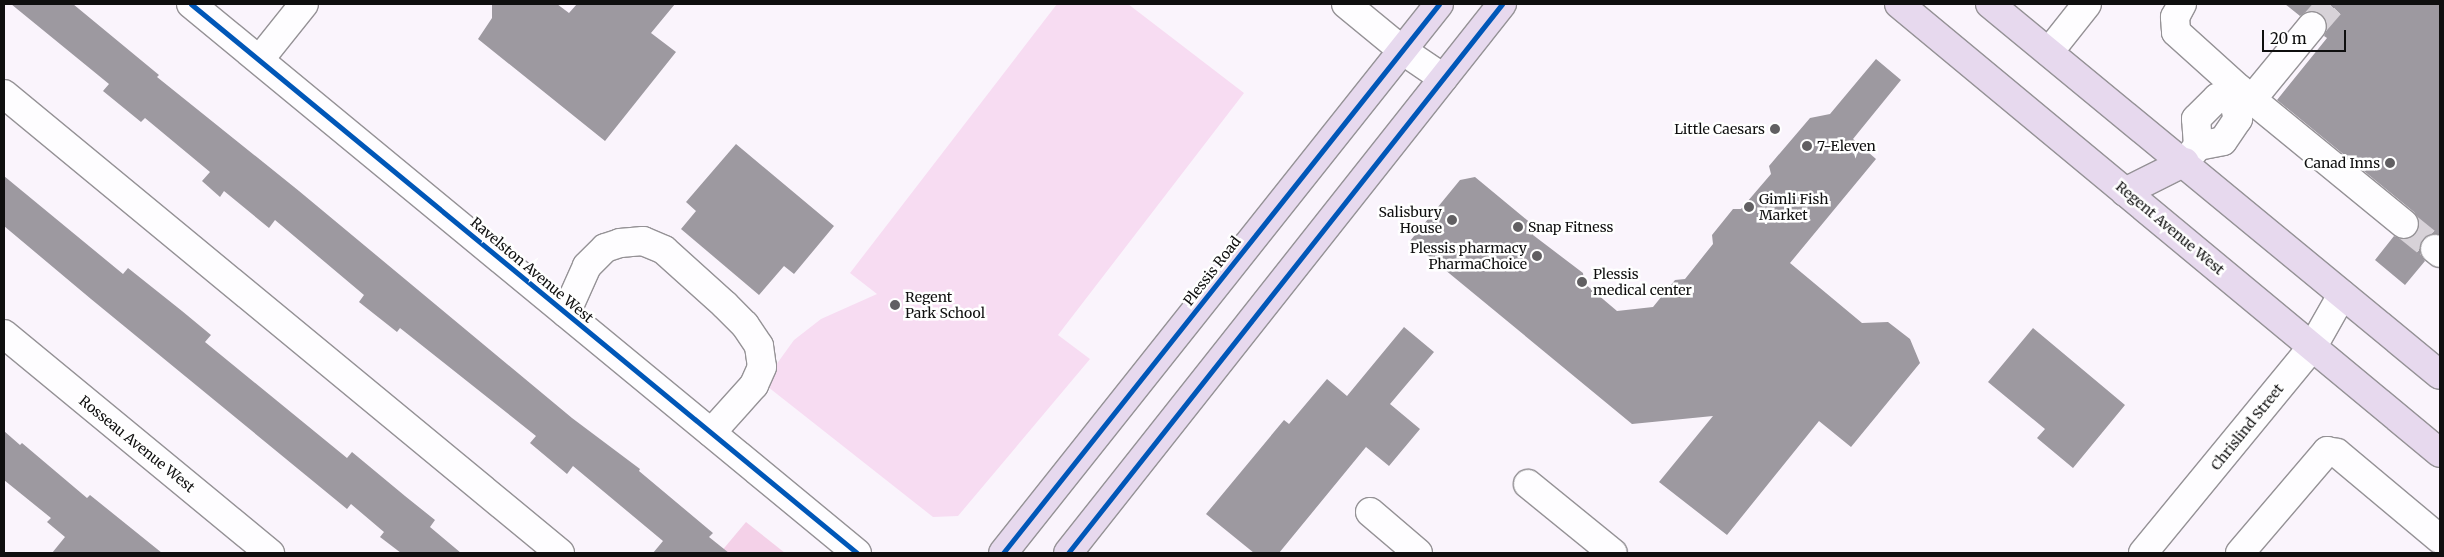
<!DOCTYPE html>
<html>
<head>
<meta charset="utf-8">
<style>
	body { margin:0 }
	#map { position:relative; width:2444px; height:557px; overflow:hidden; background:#faf4fc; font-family:Merriweather,serif }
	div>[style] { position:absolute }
	.green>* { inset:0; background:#f4d1e8 }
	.pitch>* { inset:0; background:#f7dcf2 }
	.building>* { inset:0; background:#9d99a0 }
	.minor-tunnel>* { height:28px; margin-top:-14px; transform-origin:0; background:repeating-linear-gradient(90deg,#d7d2d8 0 28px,transparent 0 42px) }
	.roads { filter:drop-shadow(1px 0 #959296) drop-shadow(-1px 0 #959296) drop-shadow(0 1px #959296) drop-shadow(0 -1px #959296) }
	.minor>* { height:28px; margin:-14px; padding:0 14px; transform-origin:14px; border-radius:14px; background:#fefdff }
	.major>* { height:28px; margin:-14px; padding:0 14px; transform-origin:14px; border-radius:14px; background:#e7d9ee }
	.cycleway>* { height:5px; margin:-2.5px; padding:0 2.5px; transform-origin:2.5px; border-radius:2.5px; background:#0057b8 }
	.dots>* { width:14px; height:14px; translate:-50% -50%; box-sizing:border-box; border:2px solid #fff; border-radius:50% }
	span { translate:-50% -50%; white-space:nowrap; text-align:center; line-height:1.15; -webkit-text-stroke:5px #fff; paint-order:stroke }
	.poi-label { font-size:14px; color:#0f0f0f }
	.right { translate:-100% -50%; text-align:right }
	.left { translate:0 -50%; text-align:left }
	.street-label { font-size:14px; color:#0f0f0f }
	.frame { position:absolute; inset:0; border:5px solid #0f0f0f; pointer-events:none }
	.scale { position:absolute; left:2262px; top:30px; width:84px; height:22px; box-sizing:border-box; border:2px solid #0f0f0f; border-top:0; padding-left:6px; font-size:15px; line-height:18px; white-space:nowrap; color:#0f0f0f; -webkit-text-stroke:4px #fff; paint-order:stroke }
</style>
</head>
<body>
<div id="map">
	<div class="green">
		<i style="clip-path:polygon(746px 522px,785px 553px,720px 553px)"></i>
	</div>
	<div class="pitch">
		<i style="clip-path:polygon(1057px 4px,1128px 4px,1244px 93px,1058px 335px,1090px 359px,958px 516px,933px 517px,763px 383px,794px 340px,821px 319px,877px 294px,850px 273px)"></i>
	</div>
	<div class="building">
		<i style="clip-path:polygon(11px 4px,73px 4px,159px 75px,157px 77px,299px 191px,572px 418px,640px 469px,639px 471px,713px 533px,709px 537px,729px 553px,653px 553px,663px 541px,573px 466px,567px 474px,530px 443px,536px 436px,400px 328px,397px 332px,359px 302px,364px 295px,275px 220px,269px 228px,224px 191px,220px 197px,202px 181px,210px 172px,145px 118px,141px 122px,103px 91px,109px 84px)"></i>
		<i style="clip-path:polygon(492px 4px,557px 4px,569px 13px,577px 4px,675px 4px,651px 33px,676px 52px,605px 141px,478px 39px,492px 18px)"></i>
		<i style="clip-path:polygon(2285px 4px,2440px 4px,2440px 235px,2430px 234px,2423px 240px,2420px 247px,2420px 254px,2425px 261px,2405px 285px,2375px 260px,2394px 236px,2402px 239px,2410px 238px,2416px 234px,2419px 226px,2418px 218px,2414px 212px,2277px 100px,2327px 38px,2324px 36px,2327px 29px,2327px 21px,2322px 14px,2314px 11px,2306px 12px,2300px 16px)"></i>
		<i style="clip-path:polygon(1876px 59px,1901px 80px,1853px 139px,1876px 159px,1790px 263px,1862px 323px,1888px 322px,1910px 339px,1920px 363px,1851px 447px,1819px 421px,1727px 535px,1659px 482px,1713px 416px,1632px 424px,1410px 241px,1460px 180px,1475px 177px,1533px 225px,1533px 235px,1583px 273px,1584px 283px,1617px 311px,1653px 307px,1675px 280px,1685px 279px,1713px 244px,1712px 235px,1733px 209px,1741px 209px,1771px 174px,1769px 166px,1810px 118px,1830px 114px)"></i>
		<i style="clip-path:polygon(736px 144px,834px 226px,794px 274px,784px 266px,759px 295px,681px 229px,696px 211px,686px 202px)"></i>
		<i style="clip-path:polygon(4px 176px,123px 274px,128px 268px,182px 311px,211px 335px,205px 342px,347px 458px,352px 452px,405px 496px,435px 520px,430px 527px,461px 553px,401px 553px,380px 537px,384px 532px,351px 504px,347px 509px,91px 299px,4px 226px)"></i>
		<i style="clip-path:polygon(1404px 327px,1434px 352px,1390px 404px,1420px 429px,1389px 466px,1366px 447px,1279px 553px,1254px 553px,1206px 514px,1284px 420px,1289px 424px,1327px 379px,1347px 396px)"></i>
		<i style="clip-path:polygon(2033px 328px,2125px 405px,2073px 468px,2037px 438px,2045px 429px,1988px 382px)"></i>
		<i style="clip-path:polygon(4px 431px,20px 445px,22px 443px,87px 498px,90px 495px,162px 553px,52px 553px,65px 537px,47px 522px,51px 518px,4px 480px)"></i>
	</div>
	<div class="minor-tunnel">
		<i style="left:2312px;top:26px;width:29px;rotate:-49deg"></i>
		<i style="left:2404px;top:224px;width:40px;rotate:39deg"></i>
	</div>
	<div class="roads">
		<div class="minor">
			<i style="left:191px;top:4px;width:863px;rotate:39.5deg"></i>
			<i style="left:1346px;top:4px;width:72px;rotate:39.4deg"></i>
			<i style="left:1402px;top:50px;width:50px;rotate:34.3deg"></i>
			<i style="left:2182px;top:4px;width:15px;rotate:118deg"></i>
			<i style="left:2175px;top:17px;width:15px;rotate:86deg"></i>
			<i style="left:2176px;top:32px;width:85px;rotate:42.1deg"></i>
			<i style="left:2239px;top:89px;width:213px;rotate:39.3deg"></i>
			<i style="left:2049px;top:52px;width:61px;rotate:-51.6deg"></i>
			<i style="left:260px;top:59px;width:70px;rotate:-51.3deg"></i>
			<i style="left:4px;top:94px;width:721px;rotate:39.54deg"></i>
			<i style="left:2252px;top:99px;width:94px;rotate:-50.6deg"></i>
			<i style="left:2198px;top:146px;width:27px;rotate:-94deg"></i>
			<i style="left:2196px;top:119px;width:30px;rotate:-45deg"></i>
			<i style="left:2217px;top:98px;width:16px;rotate:4deg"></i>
			<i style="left:2185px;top:162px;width:21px;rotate:-51deg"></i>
			<i style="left:2198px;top:146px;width:25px;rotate:-11deg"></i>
			<i style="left:2223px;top:141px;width:27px;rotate:-56deg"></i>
			<i style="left:2238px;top:119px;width:21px;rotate:-104deg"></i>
			<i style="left:2233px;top:99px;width:12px;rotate:-59deg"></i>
			<i style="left:2435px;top:249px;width:6px;rotate:39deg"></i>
			<i style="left:566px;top:313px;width:51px;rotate:-65.9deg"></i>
			<i style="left:587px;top:266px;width:25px;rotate:-45deg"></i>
			<i style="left:605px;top:248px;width:16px;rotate:-18deg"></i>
			<i style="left:620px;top:243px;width:23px;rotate:-5deg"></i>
			<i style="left:643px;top:241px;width:23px;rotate:23deg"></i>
			<i style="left:664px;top:250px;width:82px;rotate:42deg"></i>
			<i style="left:725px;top:305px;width:28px;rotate:45deg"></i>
			<i style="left:745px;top:325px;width:25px;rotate:56deg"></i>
			<i style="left:759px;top:346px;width:21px;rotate:82deg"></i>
			<i style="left:762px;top:367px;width:20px;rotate:114deg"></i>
			<i style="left:754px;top:385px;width:64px;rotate:131.9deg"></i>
			<i style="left:4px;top:334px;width:345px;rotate:39.5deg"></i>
			<i style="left:1528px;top:484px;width:109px;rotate:39.1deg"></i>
			<i style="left:1370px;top:512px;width:63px;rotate:40.5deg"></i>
			<i style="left:2143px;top:553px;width:268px;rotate:-50.6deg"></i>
			<i style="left:2313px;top:346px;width:59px;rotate:-60.4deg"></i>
			<i style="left:2240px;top:553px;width:134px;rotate:-49.5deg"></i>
			<i style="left:2327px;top:451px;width:10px;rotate:11deg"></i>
			<i style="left:2337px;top:453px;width:134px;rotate:39.9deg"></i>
		</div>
		<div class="major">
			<i style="left:1899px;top:4px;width:703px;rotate:39.69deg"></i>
			<i style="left:1990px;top:4px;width:583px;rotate:39.5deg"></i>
			<i style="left:2125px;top:192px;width:67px;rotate:-26.6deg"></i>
			<i style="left:1003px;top:553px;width:701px;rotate:-51.54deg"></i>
			<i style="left:1068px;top:553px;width:700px;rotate:-51.67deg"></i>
		</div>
	</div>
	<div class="cycleway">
		<i style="left:191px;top:4px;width:863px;rotate:39.5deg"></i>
		<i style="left:1003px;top:553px;width:701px;rotate:-51.54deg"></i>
		<i style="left:1068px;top:553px;width:700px;rotate:-51.67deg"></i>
	</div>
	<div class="dots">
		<i style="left:1775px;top:129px;background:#615f62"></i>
		<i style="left:1807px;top:146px;background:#615f62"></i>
		<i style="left:2390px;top:163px;background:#615f62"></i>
		<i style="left:1749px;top:207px;background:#615f62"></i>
		<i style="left:1452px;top:220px;background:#615f62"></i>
		<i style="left:1518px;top:227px;background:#615f62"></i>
		<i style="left:1537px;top:256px;background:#615f62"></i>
		<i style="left:1582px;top:282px;background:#615f62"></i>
		<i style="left:895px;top:305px;background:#615f62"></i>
	</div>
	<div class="poi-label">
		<span class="right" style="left:1765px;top:129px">Little Caesars</span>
		<span class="left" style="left:1817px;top:146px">7-Eleven</span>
		<span class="right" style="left:2380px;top:163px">Canad Inns</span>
		<span class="left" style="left:1759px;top:207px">Gimli Fish<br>Market</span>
		<span class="right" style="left:1442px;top:220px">Salisbury<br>House</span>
		<span class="left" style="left:1528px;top:227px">Snap Fitness</span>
		<span class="right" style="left:1527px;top:256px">Plessis pharmacy<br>PharmaChoice</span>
		<span class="left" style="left:1593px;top:282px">Plessis<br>medical center</span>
		<span class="left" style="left:905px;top:305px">Regent<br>Park School</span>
	</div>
	<div class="street-label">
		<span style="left:2170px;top:228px;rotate:40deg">Regent Avenue West</span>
		<span style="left:532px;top:270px;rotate:40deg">Ravelston Avenue West</span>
		<span style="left:1212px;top:271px;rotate:-52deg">Plessis Road</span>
		<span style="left:2247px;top:427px;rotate:-51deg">Chrislind Street</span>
		<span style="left:137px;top:444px;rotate:39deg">Rosseau Avenue West</span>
	</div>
	<div class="frame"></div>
	<div class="scale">20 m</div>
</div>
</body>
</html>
